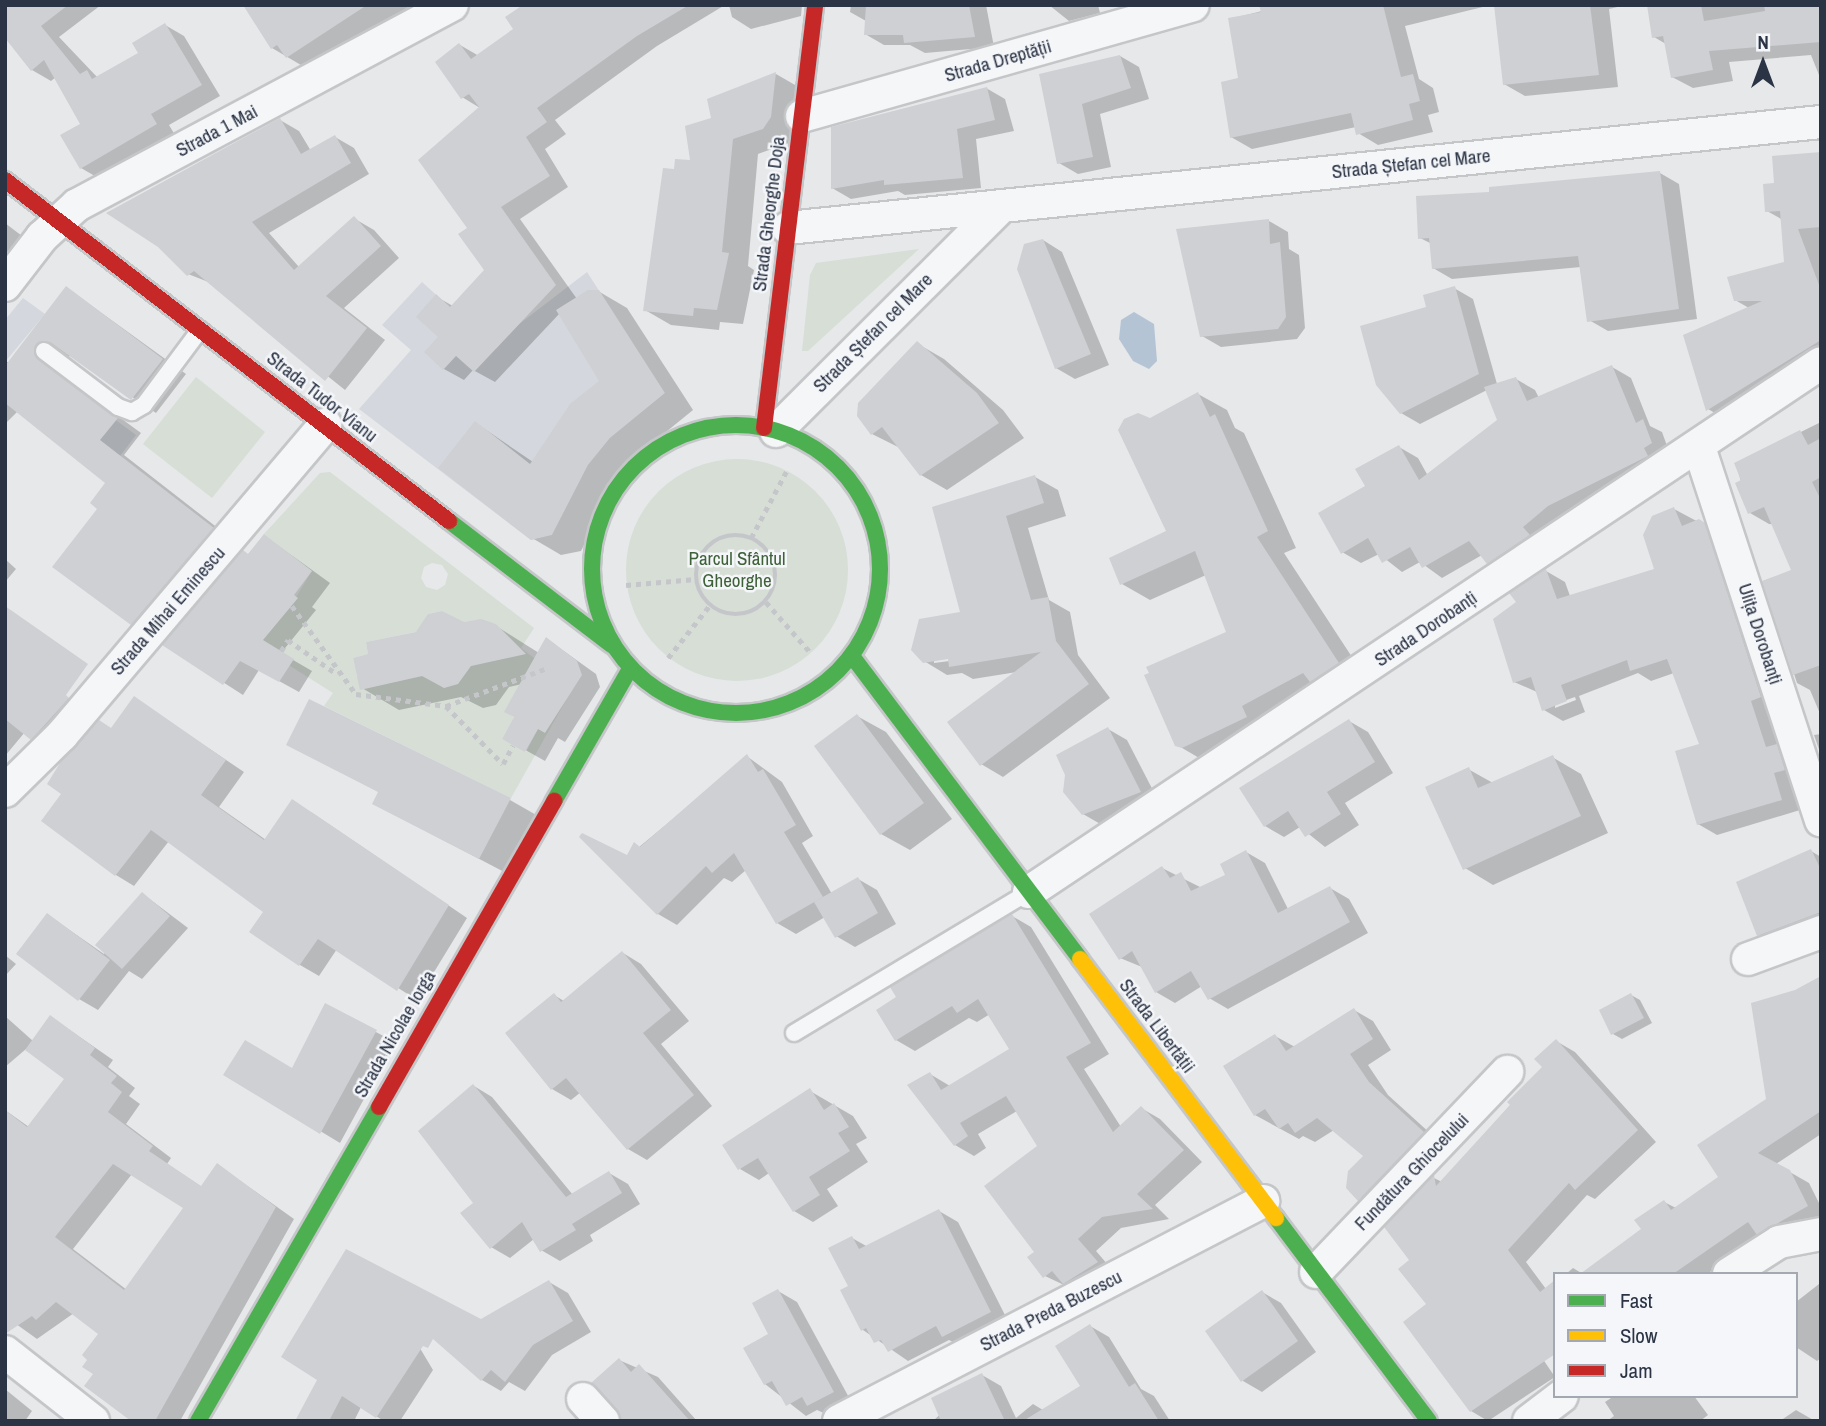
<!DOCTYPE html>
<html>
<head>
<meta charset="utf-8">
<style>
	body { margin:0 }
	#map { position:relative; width:1826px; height:1426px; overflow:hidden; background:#e6e8ea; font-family:"Archivo Narrow",sans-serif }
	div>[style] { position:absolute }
	.built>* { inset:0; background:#d4d7dd }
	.green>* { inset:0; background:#d6ded6 }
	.round { border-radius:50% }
	.water>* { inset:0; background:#b4c4d5 }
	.shadow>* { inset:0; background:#0003 }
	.building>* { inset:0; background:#ced0d3 }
	.path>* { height:4.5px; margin-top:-2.25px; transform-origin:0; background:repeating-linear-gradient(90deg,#c5c6ca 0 5px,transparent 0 10px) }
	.path>.ring { margin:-2.25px; padding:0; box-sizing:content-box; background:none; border:4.5px solid #c5c6ca; border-radius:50% }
	.roads { filter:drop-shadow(2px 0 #c4c6c8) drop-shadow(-2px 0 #c4c6c8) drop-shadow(0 2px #c4c6c8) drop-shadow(0 -2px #c4c6c8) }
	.lane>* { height:16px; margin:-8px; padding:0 8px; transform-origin:8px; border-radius:8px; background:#f5f6f7 }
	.street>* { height:32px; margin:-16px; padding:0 16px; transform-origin:16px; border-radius:16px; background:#f5f6f7 }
	.fast>* { height:16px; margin:-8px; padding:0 8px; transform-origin:8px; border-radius:8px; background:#4caf50 }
	.fast>.ring { margin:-8px; padding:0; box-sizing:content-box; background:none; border:16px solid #4caf50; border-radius:50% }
	.slow>* { height:16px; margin:-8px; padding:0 8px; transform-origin:8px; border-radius:8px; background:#ffc107 }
	.jam>* { height:16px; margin:-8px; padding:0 8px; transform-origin:8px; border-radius:8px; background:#c62828 }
	span { translate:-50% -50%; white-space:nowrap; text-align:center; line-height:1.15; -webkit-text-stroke:5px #f4f6f9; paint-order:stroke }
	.street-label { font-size:19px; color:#2b3445 }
	.park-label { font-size:19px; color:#3f6138 }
	.frame { position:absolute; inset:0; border:7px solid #2b3445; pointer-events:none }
	.legend { position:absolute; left:1553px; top:1272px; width:245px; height:126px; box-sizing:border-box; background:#f4f6f9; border:2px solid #a4a8b1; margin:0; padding:9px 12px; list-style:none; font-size:21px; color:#2b3445 }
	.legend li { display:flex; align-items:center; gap:14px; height:35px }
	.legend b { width:35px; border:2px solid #a4a8b1 }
	.north { position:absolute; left:1728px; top:28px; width:70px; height:70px; -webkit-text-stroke:5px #f4f6f9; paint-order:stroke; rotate:0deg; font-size:19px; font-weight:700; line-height:28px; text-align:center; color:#2b3445 }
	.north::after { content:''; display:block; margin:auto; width:24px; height:32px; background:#2b3445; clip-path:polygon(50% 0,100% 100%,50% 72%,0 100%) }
</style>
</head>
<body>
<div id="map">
	<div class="built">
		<i style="clip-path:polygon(587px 272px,665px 393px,610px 438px,588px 465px,552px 535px,531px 540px,359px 409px,411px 350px,382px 325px,422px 282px,496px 349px,518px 325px)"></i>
		<i style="clip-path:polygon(23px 298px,45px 314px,5px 362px,5px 320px)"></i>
		<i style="clip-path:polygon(98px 407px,136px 435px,120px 456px,83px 427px)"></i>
	</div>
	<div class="green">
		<i style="clip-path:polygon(919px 249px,808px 351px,802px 351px,810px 275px,816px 263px)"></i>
		<i style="clip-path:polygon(196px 377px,265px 432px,212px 498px,143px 444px)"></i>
		<i class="round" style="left:626px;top:459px;width:222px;height:222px"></i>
		<i style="clip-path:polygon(evenodd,330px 472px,534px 628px,521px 648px,552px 672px,544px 684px,566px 700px,511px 798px,324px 706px,333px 693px,268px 652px,218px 591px,288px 610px,312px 571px,264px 534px,320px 473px,330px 472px,432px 563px,442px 565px,448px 574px,445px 585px,437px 590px,426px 587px,421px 578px,424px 567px,432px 563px,330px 472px,442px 611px,459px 623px,476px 620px,496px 624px,506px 641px,484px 663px,467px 667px,458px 684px,444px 688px,428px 675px,375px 686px,357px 677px,353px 658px,368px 654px,366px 642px,420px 631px,428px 614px,442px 611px,330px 472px,505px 712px,555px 715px,545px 732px,538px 729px,526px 752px,502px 739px,514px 717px,505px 712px)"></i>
	</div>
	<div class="water">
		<i style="clip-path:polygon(1134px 312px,1154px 324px,1157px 361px,1149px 369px,1133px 361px,1119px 339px,1121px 320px)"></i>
	</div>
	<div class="shadow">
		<i style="clip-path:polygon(5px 5px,101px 5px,59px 37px,98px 78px,140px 53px,165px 25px,184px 36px,220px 96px,169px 125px,175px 135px,100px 179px,81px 168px,83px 124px,56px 77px,51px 81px,32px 70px)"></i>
		<i style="clip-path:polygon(251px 5px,412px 5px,306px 68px,272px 48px)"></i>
		<i style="clip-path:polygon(527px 5px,725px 5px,657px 46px,555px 120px,566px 134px,545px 149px,568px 187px,520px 219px,577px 299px,598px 291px,627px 308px,693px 410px,639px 454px,616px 481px,581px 551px,561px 555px,532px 538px,476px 423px,533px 462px,601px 381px,560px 313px,495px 382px,473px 370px,464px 380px,444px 369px,437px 297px,453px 306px,486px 270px,470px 228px,480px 108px,462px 97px,460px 45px,479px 56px,515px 29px)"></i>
		<i style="clip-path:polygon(729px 5px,802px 5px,801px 16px,751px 29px,732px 17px)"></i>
		<i style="clip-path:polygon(851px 5px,986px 5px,994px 47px,925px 53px,910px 45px,884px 45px,865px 34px,866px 21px,850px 12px)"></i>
		<i style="clip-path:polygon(1049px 5px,1098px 5px,1100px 13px,1069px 21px)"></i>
		<i style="clip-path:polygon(1286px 5px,1491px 5px,1405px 26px,1419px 79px,1433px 88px,1439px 112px,1428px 115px,1433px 132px,1378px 145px,1358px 133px,1356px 127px,1252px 149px,1231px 137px,1240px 80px,1230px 19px)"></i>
		<i style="clip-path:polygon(1495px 5px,1626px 5px,1609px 9px,1618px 87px,1525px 96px,1504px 84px)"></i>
		<i style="clip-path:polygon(1649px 5px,1821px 5px,1821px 80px,1811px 55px,1729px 62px,1733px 81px,1693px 88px,1672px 77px,1666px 44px,1654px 37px)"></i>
		<i style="clip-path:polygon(1120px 56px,1139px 67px,1149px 99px,1100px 114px,1111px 167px,1078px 174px,1059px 163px,1041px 75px)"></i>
		<i style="clip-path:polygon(776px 74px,802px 89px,789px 143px,758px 154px,748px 266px,754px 270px,743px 324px,720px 322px,719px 330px,671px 325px,645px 310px,675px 171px,692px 162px,713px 119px,709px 100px)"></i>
		<i style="clip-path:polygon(986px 88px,1005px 99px,1014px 131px,976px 139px,981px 188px,905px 195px,898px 191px,851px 199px,832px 188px)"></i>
		<i style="clip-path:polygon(280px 120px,299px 131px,311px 151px,335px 137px,354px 148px,369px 174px,269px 233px,299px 267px,355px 219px,374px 230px,399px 258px,344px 308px,385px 340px,345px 390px,211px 283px,188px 274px)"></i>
		<i style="clip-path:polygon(1821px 154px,1821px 361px,1727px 420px,1708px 409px,1749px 308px,1735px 300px,1786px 264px,1783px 220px,1767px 211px,1776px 185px)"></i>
		<i style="clip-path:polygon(1660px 173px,1679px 184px,1697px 319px,1608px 331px,1589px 320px,1581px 267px,1452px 279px,1433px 268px,1432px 244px,1420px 238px,1491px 194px)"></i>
		<i style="clip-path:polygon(1269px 221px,1288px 232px,1289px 249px,1299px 255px,1305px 328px,1297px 339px,1221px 347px,1202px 336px)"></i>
		<i style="clip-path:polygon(5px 223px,26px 239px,5px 264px)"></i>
		<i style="clip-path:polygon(1043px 240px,1062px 252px,1109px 365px,1075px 379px,1056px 368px)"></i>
		<i style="clip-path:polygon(67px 288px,186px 374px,156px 413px,72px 356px,60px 357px,62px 375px,141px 433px,124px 455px,237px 543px,157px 637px,132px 623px,100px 509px,108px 483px,18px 411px,5px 424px,5px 361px,10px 363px)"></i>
		<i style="clip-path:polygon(1454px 288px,1473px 299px,1497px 384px,1516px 379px,1535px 390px,1539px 398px,1612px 367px,1631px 378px,1650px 426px,1662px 432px,1670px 454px,1507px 574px,1482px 555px,1442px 578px,1420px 562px,1402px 572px,1379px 554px,1361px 563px,1342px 552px,1367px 487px,1399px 447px,1418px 458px,1428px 476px,1499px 421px,1487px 390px,1420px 424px,1401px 413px,1428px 308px)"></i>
		<i style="clip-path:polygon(918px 344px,944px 359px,1003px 410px,1024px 438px,947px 490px,921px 475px,900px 448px,872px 434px,859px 416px)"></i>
		<i style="clip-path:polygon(1198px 394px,1227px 410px,1235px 428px,1244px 433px,1296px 548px,1284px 553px,1367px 680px,1206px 762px,1177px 745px,1228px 633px,1206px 575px,1150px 600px,1122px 584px,1169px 532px,1150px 420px)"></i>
		<i style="clip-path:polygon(1821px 422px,1821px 527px,1769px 524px,1750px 513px,1736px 464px)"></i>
		<i style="clip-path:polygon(evenodd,1035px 477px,1058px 490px,1066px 516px,1028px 528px,1049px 600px,1070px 612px,1078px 655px,1110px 698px,1003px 777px,981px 764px,1017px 672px,973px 679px,962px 673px,947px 675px,924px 661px,962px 614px,934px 509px,1035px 477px,957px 657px,957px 660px,934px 663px,934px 659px,957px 657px)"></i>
		<i style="clip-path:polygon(evenodd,1674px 509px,1719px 533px,1803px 781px,1792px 784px,1800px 810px,1717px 835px,1698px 824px,1701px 745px,1674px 673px,1651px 681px,1638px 673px,1579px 696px,1585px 712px,1563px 721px,1544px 710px,1537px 692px,1514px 682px,1518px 602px,1546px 571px,1565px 582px,1570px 596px,1657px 570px,1674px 509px,1575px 697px,1576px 700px,1555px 708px,1555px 704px,1575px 697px)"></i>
		<i style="clip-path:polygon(265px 536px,330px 583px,312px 607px,316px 610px,281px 653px,312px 671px,299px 692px,259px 670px,243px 695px,165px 645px)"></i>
		<i style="clip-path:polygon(1821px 544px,1821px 716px,1810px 690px,1797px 683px,1764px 582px,1793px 571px)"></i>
		<i style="clip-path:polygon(5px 559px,16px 569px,5px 582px)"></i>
		<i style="clip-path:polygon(464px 624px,496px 626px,539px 653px,547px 639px,596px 674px,600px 687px,565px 742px,558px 738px,545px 761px,504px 738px,516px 717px,522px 684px,509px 687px,496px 705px,483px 708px,461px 697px,399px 710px,362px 688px)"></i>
		<i style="clip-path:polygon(5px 668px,78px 703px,51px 749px,25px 732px,5px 756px)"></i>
		<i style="clip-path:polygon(134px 698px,244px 772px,219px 807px,266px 840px,311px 812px,467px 918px,417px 1000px,337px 949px,319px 976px,300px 965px,265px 911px,169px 841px,134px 886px,116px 875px,112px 729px)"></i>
		<i style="clip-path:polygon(857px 716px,886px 732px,952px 819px,910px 850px,881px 834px)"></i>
		<i style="clip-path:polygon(1349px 721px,1368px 732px,1393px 773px,1345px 803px,1359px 825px,1325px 847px,1300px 827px,1284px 837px,1265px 826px)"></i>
		<i style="clip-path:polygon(1108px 729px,1127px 740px,1159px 802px,1102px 825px,1083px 814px,1067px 774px)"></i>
		<i style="clip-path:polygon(1821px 734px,1821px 755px,1814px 735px)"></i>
		<i style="clip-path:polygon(748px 757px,782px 782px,813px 836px,802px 843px,832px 894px,858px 879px,877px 890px,896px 924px,855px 947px,836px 936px,825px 917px,796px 934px,777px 923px,746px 870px,732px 882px,724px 878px,677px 925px,658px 914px,627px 857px)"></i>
		<i style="clip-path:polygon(1552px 757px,1581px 774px,1608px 833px,1493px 885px,1465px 868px,1468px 769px,1493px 783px)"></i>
		<i style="clip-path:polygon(510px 800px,538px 816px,508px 874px,403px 819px)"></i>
		<i style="clip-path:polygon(1811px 851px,1821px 857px,1821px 930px,1778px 946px,1759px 935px)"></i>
		<i style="clip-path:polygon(1246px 852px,1265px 863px,1288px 909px,1330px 888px,1349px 899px,1368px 933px,1228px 1009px,1209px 998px,1202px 986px,1175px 1003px,1156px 992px,1142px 967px,1120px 958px,1162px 868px,1202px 888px,1227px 876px)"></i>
		<i style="clip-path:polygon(143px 894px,188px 928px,142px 979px,129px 971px,98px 1010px,79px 999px,48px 915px,104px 954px)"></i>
		<i style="clip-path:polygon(1012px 916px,1031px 927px,1109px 1054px,1084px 1069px,1121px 1127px,1141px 1108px,1160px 1119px,1202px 1162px,1155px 1205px,1169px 1219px,1121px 1228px,1096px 1251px,1115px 1273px,1083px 1294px,1045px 1276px,1037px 1252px,1039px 1146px,1017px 1111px,978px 1134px,986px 1148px,974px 1156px,955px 1145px,930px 1074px,950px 1086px,1012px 1049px,990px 1014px,977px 1022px,969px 1018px,915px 1051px,896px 1040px)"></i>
		<i style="clip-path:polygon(623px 953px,641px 964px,689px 1021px,661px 1044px,712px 1106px,647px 1160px,628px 1149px,581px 1092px,571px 1100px,552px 1089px,554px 995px,564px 1001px)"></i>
		<i style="clip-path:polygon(5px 955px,16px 964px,5px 976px)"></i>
		<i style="clip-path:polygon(1821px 981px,1821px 1134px,1776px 1164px,1809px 1183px,1821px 1207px,1821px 1219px,1762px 1236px,1707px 1274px,1583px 1274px,1643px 1229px,1664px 1202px,1676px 1208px,1721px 1178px,1768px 1100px,1796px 992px)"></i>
		<i style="clip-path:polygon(1631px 995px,1640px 1000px,1652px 1023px,1622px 1039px,1613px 1034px)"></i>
		<i style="clip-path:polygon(326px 1006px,395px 1042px,340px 1143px,226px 1074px,293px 1070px)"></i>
		<i style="clip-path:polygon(1354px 1010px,1373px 1021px,1391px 1050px,1368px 1065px,1388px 1095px,1442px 1144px,1378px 1210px,1348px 1187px,1366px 1156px,1334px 1130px,1315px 1142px,1303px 1136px,1299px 1139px,1255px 1115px,1275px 1036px,1295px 1047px)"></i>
		<i style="clip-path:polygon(evenodd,5px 1016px,33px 1041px,51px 1017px,113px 1060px,108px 1067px,135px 1088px,129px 1096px,140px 1104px,126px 1124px,171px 1158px,167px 1164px,202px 1187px,218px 1165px,294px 1219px,180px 1421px,134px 1421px,95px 1373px,101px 1334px,74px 1313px,37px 1339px,5px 1316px,5px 1110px,29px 1127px,66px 1079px,26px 1049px,5px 1067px,5px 1016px,132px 1174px,185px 1207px,127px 1290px,73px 1249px,132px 1174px)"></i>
		<i style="clip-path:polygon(1556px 1041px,1575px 1052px,1656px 1142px,1595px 1199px,1587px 1195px,1526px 1262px,1546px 1289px,1534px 1346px,1555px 1377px,1488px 1421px,1471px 1411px,1405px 1322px,1428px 1305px,1411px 1261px,1434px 1178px,1442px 1182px,1544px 1067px)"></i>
		<i style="clip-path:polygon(474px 1086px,492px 1097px,573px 1195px,609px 1173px,628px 1184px,640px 1204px,590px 1235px,593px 1241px,560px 1261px,541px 1250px,534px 1239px,510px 1258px,491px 1247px,475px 1203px)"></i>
		<i style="clip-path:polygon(810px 1091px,853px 1116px,867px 1138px,856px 1144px,868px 1162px,827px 1189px,838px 1206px,813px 1222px,794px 1211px,769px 1173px,759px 1180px,740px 1169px)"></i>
		<i style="clip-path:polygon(939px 1211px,958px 1222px,1009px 1323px,962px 1347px,949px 1340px,908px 1361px,863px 1330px,842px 1291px,851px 1287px,852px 1238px,868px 1247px)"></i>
		<i style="clip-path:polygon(347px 1251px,481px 1321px,549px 1282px,568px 1293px,591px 1332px,552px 1355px,525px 1391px,509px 1382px,501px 1391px,482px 1380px,390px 1298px,433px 1370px,400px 1421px,384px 1421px,361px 1407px,354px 1421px,297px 1421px,319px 1379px,284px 1356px)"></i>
		<i style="clip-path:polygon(1573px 1268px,1583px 1274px,1566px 1274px)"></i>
		<i style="clip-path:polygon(1819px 1284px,1821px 1358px,1817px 1361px,1796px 1347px,1796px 1302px)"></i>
		<i style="clip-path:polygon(778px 1291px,797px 1302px,852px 1403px,828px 1415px,817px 1410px,806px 1416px,765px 1384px)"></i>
		<i style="clip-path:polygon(1262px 1292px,1281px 1303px,1316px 1352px,1262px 1392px,1243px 1381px)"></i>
		<i style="clip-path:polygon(1090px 1326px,1109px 1337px,1141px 1389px,1154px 1396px,1170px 1421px,933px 1421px,982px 1375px,1001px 1386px,1016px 1418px,1033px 1404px,1043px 1410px,1083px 1387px)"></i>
		<i style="clip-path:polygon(619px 1360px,658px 1377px,697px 1421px,621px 1421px,623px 1416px,594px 1383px)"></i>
		<i style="clip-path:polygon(5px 1389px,32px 1411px,25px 1421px,5px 1421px)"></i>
		<i style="clip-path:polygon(1614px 1396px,1694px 1396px,1708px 1415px,1700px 1421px,1607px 1421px,1614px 1416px,1605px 1402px)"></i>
		<i style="clip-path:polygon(1796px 1410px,1815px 1421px,1780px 1421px)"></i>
	</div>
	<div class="building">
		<i style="clip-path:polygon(5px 5px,68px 5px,41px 26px,80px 74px,87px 70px,92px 79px,138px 53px,132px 43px,165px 23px,202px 85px,151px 114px,157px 124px,80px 169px,60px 135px,80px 124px,44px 60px,31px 71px,5px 38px)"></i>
		<i style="clip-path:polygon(243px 5px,367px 5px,286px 58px,277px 45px,271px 49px)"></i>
		<i style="clip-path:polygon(523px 5px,689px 5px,637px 36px,537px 108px,547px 122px,526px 137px,550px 176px,501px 207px,556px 285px,474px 372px,456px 356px,443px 370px,424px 352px,438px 337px,416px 317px,436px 294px,450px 307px,484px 270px,458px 234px,467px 228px,418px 160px,479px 107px,469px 94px,461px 99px,435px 62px,459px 43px,471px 59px,513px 29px,505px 17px)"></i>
		<i style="clip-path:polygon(866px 5px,969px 5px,975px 37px,904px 43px,903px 35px,864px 35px)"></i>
		<i style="clip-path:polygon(1259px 5px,1383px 5px,1401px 77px,1413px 74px,1420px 101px,1409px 104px,1413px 120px,1356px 135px,1351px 113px,1230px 138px,1221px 82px,1238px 78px,1228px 18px,1261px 12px)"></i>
		<i style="clip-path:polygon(1494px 5px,1590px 5px,1599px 75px,1503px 85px)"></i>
		<i style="clip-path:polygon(1647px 5px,1701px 5px,1704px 21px,1765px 11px,1764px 5px,1821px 5px,1821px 42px,1709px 51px,1713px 70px,1671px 78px,1663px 36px,1652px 38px)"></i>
		<i style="clip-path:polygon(1120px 55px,1131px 88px,1082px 104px,1093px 157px,1057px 164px,1039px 74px)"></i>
		<i style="clip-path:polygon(776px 72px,771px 117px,763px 129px,733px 139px,722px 252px,729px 253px,717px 310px,694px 308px,693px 316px,643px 311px,663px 168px,674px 169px,675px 159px,690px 160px,685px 126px,711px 118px,707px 99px)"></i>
		<i style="clip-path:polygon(987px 87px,995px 120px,957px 129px,963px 178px,884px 185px,884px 180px,831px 189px,831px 127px)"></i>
		<i style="clip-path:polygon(280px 118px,301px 154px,335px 135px,351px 163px,252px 222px,294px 270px,354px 216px,381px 246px,326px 296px,367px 328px,325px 381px,194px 271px,187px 276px,158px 247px,106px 213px)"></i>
		<i style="clip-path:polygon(1821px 152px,1821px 227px,1798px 229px,1821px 290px,1821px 340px,1706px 411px,1683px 335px,1762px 301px,1734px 301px,1727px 277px,1784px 262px,1780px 211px,1765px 212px,1763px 184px,1774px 183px,1772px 156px)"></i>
		<i style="clip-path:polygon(1660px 171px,1679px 309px,1587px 322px,1578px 256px,1432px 269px,1429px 238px,1418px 239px,1416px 196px,1489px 192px,1489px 187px)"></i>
		<i style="clip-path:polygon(1269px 219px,1270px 244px,1280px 242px,1286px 317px,1278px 329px,1200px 337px,1176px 229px)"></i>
		<i style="clip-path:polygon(1043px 239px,1091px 354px,1055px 369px,1017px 269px,1024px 244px)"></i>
		<i style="clip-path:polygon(66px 286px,163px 359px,131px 400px,50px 342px,36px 344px,35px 356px,118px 418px,100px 440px,214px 528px,131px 625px,52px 567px,97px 509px,90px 503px,105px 483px,5px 403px,5px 366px)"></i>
		<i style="clip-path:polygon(1455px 286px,1479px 374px,1400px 414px,1376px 385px,1360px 326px,1426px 307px,1423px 295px)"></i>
		<i style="clip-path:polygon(588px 290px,599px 290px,665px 393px,610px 438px,588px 465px,552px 535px,531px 540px,438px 468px,475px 421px,530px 464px,570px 404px,599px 381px,556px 310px)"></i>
		<i style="clip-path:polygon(917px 341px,977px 393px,999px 423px,920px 476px,882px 427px,871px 435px,857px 416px,858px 403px)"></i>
		<i style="clip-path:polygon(1612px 365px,1636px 423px,1643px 419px,1652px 443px,1644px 448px,1648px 456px,1548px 506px,1523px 527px,1530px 535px,1487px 564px,1469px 541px,1422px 568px,1410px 547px,1382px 563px,1368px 538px,1341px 554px,1318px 513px,1365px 486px,1355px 469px,1399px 445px,1419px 480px,1497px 420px,1484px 387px,1516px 377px,1527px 401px)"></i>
		<i style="clip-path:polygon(1198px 392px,1210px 417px,1215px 414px,1268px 531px,1257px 537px,1339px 663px,1310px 682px,1303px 673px,1242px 706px,1247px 717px,1182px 748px,1175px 746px,1144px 675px,1149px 673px,1146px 667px,1226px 632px,1195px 551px,1120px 585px,1109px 558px,1166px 531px,1118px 430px,1124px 419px,1138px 413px,1150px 418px)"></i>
		<i style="clip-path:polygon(1800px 430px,1808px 445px,1821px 438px,1821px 477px,1812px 482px,1821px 500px,1821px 665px,1793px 675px,1762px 581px,1791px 570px,1764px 507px,1748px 514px,1735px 483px,1741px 480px,1734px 463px)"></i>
		<i style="clip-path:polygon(1035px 475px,1044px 503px,1006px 516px,1031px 600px,1048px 597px,1056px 641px,1089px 684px,980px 766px,947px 722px,1041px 652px,949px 667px,948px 659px,923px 663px,911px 650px,919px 619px,960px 612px,932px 507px)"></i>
		<i style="clip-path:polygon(1674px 507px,1682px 526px,1699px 519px,1705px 523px,1761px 697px,1751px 701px,1766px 747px,1777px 744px,1785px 770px,1774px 773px,1782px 800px,1697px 825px,1675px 751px,1699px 744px,1667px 659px,1630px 671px,1627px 660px,1561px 685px,1567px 701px,1542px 711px,1531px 677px,1513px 683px,1493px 619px,1516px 602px,1509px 593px,1546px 569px,1557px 599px,1654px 569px,1643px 535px,1652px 516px)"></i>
		<i style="clip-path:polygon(264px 534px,312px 571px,294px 595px,298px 598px,263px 640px,294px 659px,279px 682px,240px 661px,223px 685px,162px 645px,243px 550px,248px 554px)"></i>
		<i style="clip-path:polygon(5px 606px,88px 664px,66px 695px,69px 698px,31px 740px,5px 719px)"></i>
		<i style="clip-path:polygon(442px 611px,464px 622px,481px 619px,496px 624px,526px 654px,471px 666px,458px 684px,444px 688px,422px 676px,360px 690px,353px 658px,368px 654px,366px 642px,416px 632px,428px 614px)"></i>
		<i style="clip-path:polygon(546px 637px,577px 661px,582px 675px,545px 733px,538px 729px,525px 752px,502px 739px,514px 717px,504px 712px)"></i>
		<i style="clip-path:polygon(134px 696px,226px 760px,201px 795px,264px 840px,292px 799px,449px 905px,397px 991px,318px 939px,299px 966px,249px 932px,263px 912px,151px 830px,115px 876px,41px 821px,61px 794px,47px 784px,60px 763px,99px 720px,111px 728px)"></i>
		<i style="clip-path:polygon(309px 699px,511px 798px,479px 859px,372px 804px,378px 792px,286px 745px)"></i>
		<i style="clip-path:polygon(857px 714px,924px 803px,880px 835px,814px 746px)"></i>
		<i style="clip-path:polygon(1349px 719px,1375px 762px,1327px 792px,1341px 814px,1305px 837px,1288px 811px,1264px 827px,1239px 788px)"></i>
		<i style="clip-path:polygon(1108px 727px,1141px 792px,1082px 815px,1063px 792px,1065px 775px,1056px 755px)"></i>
		<i style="clip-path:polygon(747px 754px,758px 772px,763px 769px,796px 825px,784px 832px,823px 897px,776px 924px,734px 853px,712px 873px,706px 866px,657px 915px,579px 837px,582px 833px,627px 855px,634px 842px,640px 847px)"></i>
		<i style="clip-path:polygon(1553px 755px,1581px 816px,1463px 870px,1425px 787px,1469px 767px,1478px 788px)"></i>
		<i style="clip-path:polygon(1811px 849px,1821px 870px,1821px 912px,1757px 936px,1736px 882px)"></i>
		<i style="clip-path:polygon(1246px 850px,1278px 913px,1330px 886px,1350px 922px,1208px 1000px,1191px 971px,1155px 993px,1132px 951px,1119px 960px,1089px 914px,1162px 866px,1170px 878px,1181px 872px,1191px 891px,1225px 875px,1220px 864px)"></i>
		<i style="clip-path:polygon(858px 877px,878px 913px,835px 938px,814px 902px)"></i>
		<i style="clip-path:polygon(142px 892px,170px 916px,122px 969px,95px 945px)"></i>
		<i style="clip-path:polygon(47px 913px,110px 960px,78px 1001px,16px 954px)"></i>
		<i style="clip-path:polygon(1012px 914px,1091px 1043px,1066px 1057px,1113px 1132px,1141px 1106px,1184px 1150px,1137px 1194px,1153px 1209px,1102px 1217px,1078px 1239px,1098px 1262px,1063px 1284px,1052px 1271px,1043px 1278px,1027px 1257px,1034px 1252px,984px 1186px,1037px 1146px,1006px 1096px,960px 1123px,968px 1136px,954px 1146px,907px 1085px,930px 1072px,941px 1090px,1009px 1049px,978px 999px,957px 1013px,952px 1006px,895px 1041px,876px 1010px,896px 997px,890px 987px)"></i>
		<i style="clip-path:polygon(622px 951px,671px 1010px,643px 1033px,694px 1095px,627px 1150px,566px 1078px,551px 1090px,505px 1033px,554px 993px,561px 1002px)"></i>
		<i style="clip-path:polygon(1821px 976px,1821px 1111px,1758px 1153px,1790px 1170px,1808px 1206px,1757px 1235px,1748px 1222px,1673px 1274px,1580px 1274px,1641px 1229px,1634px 1220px,1664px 1200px,1671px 1210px,1718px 1177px,1697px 1145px,1766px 1099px,1751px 1003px,1795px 990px)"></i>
		<i style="clip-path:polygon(1631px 993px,1644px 1018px,1611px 1035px,1599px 1010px)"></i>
		<i style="clip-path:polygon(325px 1003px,377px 1030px,320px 1134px,223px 1075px,245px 1040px,292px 1068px)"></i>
		<i style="clip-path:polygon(1354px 1008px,1373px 1039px,1350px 1054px,1369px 1082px,1424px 1132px,1358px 1201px,1346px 1188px,1348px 1171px,1363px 1156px,1317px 1118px,1295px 1133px,1288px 1123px,1279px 1129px,1265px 1109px,1254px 1116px,1223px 1066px,1275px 1034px,1286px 1051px)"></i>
		<i style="clip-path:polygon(evenodd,50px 1015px,95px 1048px,90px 1055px,117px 1076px,111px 1083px,122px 1092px,108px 1112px,153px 1146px,149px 1151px,201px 1186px,217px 1163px,276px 1207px,155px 1421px,131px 1421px,84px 1386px,93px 1374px,82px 1367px,87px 1360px,82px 1355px,98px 1334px,56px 1302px,36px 1320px,32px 1316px,5px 1334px,5px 1110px,27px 1127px,64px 1079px,25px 1050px,50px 1015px,113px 1164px,183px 1208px,124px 1290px,55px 1237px,113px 1164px)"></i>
		<i style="clip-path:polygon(1556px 1039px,1638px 1130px,1575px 1190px,1569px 1183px,1508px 1250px,1540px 1292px,1555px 1280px,1555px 1354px,1470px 1412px,1403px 1322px,1426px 1304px,1398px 1269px,1409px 1260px,1384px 1227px,1434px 1175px,1436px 1186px,1510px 1105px,1507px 1102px,1542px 1067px,1534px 1059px)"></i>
		<i style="clip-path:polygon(473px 1084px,566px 1197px,609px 1171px,622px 1193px,572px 1224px,576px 1230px,540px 1252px,522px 1222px,490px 1249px,460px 1213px,473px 1203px,418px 1131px)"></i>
		<i style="clip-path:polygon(810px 1088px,824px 1110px,834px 1103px,849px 1127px,838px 1133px,850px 1151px,809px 1177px,820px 1195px,793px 1212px,758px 1158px,738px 1170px,722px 1145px)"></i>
		<i style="clip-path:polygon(939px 1209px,991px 1312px,942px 1337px,936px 1326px,888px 1352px,881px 1340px,874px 1343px,866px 1328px,861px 1331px,840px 1290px,848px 1286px,828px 1248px,852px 1236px,859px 1249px)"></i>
		<i style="clip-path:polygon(346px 1249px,481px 1319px,549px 1280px,573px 1321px,533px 1345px,505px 1382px,491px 1370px,481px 1381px,433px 1339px,428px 1348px,423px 1346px,376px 1418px,342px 1396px,329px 1421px,295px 1421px,317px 1380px,281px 1357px)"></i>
		<i style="clip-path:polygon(778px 1289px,834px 1392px,807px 1406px,802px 1397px,786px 1406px,772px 1381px,764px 1385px,743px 1348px,768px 1334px,752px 1303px)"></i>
		<i style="clip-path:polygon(1262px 1290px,1298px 1341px,1241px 1382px,1205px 1331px)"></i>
		<i style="clip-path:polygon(1090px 1324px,1129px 1387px,1135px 1383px,1159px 1421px,1023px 1421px,1080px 1386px,1055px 1346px)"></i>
		<i style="clip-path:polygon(619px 1358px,631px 1372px,639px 1364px,690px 1421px,621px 1421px,617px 1409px,591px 1383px)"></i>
		<i style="clip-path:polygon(982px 1373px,1005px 1421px,941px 1421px,931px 1398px)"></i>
	</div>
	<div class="path">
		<i class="ring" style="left:696px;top:535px;width:75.5px;height:75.5px"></i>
		<i style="left:751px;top:538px;width:77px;rotate:-62.1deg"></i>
		<i style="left:626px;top:585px;width:70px;rotate:-4.9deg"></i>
		<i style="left:766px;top:602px;width:68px;rotate:48.6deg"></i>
		<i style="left:292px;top:606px;width:109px;rotate:54deg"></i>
		<i style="left:356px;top:694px;width:91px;rotate:7.6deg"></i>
		<i style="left:446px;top:706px;width:108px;rotate:-20.6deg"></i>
		<i style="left:281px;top:651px;width:13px;rotate:-58deg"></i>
		<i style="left:288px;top:640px;width:60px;rotate:34.8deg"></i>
		<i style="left:668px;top:658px;width:68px;rotate:-51.6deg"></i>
		<i style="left:446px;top:706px;width:81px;rotate:45.5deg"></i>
		<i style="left:503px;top:764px;width:21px;rotate:-62deg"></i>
	</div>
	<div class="roads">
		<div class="lane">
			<i style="left:44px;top:351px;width:93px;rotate:37.1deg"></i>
			<i style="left:118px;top:407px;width:15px;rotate:20deg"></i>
			<i style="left:132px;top:412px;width:14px;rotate:-30deg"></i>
			<i style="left:144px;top:405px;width:94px;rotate:-53.3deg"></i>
			<i style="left:794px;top:1033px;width:274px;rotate:-31deg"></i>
		</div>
		<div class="street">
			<i style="left:802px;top:116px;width:406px;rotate:-15.8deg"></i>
			<i style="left:788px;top:228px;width:1038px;rotate:-5.86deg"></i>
			<i style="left:5px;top:285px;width:61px;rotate:-52.4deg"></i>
			<i style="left:42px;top:237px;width:47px;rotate:-42.4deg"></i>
			<i style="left:77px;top:205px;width:425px;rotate:-28.1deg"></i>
			<i style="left:776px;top:431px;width:317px;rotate:-44.9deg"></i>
			<i style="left:1699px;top:447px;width:393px;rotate:71.9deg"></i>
			<i style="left:5px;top:791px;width:80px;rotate:-44.5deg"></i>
			<i style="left:62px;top:735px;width:407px;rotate:-49.7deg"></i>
			<i style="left:1029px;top:892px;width:952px;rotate:-33.74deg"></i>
			<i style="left:1748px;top:959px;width:78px;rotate:-20.3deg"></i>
			<i style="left:1316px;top:1272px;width:277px;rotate:-46.3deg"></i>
			<i style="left:1729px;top:1274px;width:59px;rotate:-32.6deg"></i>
			<i style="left:1779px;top:1242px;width:43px;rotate:-10.8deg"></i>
			<i style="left:5px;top:1352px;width:112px;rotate:38.1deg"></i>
			<i style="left:583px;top:1399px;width:30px;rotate:48deg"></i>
			<i style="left:839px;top:1421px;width:478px;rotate:-27.4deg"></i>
			<i style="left:1529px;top:1421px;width:41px;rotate:-37.1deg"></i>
		</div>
		<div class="fast">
			<i class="ring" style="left:592px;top:425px;width:272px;height:272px"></i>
			<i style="left:449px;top:521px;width:204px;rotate:37.4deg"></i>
			<i style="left:852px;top:656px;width:379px;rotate:53deg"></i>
			<i style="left:554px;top:801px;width:152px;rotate:-60.1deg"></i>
			<i style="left:1276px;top:1218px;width:254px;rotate:53deg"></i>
			<i style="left:198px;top:1421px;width:362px;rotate:-60deg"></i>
		</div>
		<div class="slow">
			<i style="left:1080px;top:959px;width:325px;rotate:52.9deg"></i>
		</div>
		<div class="jam">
			<i style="left:5px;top:180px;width:560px;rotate:37.52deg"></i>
			<i style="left:764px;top:428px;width:426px;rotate:-83.1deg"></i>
			<i style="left:379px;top:1107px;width:353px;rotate:-60.2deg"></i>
		</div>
	</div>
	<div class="street-label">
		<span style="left:998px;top:61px;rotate:-16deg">Strada Dreptății</span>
		<span style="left:217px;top:131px;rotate:-28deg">Strada 1 Mai</span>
		<span style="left:1411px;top:164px;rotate:-6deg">Strada Ștefan cel Mare</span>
		<span style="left:769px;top:214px;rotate:-83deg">Strada Gheorghe Doja</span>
		<span style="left:873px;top:333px;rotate:-45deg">Strada Ștefan cel Mare</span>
		<span style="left:322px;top:397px;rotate:38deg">Strada Tudor Vianu</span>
		<span style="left:168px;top:611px;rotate:-49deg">Strada Mihai Eminescu</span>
		<span style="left:1426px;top:629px;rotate:-34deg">Strada Dorobanți</span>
		<span style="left:1760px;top:634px;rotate:72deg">Ulița Dorobanți</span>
		<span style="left:1157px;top:1026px;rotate:53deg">Strada Libertății</span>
		<span style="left:395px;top:1034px;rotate:-60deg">Strada Nicolae Iorga</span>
		<span style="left:1412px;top:1172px;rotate:-46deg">Fundătura Ghiocelului</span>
		<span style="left:1051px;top:1311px;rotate:-27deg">Strada Preda Buzescu</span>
	</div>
	<div class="park-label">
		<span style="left:737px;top:570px">Parcul Sfântul<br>Gheorghe</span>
	</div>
	<div class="frame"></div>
	<ul class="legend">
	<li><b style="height:9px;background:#4caf50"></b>Fast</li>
	<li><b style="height:9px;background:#ffc107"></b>Slow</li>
	<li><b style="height:9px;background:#c62828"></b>Jam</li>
	</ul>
	<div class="north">N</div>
</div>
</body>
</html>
